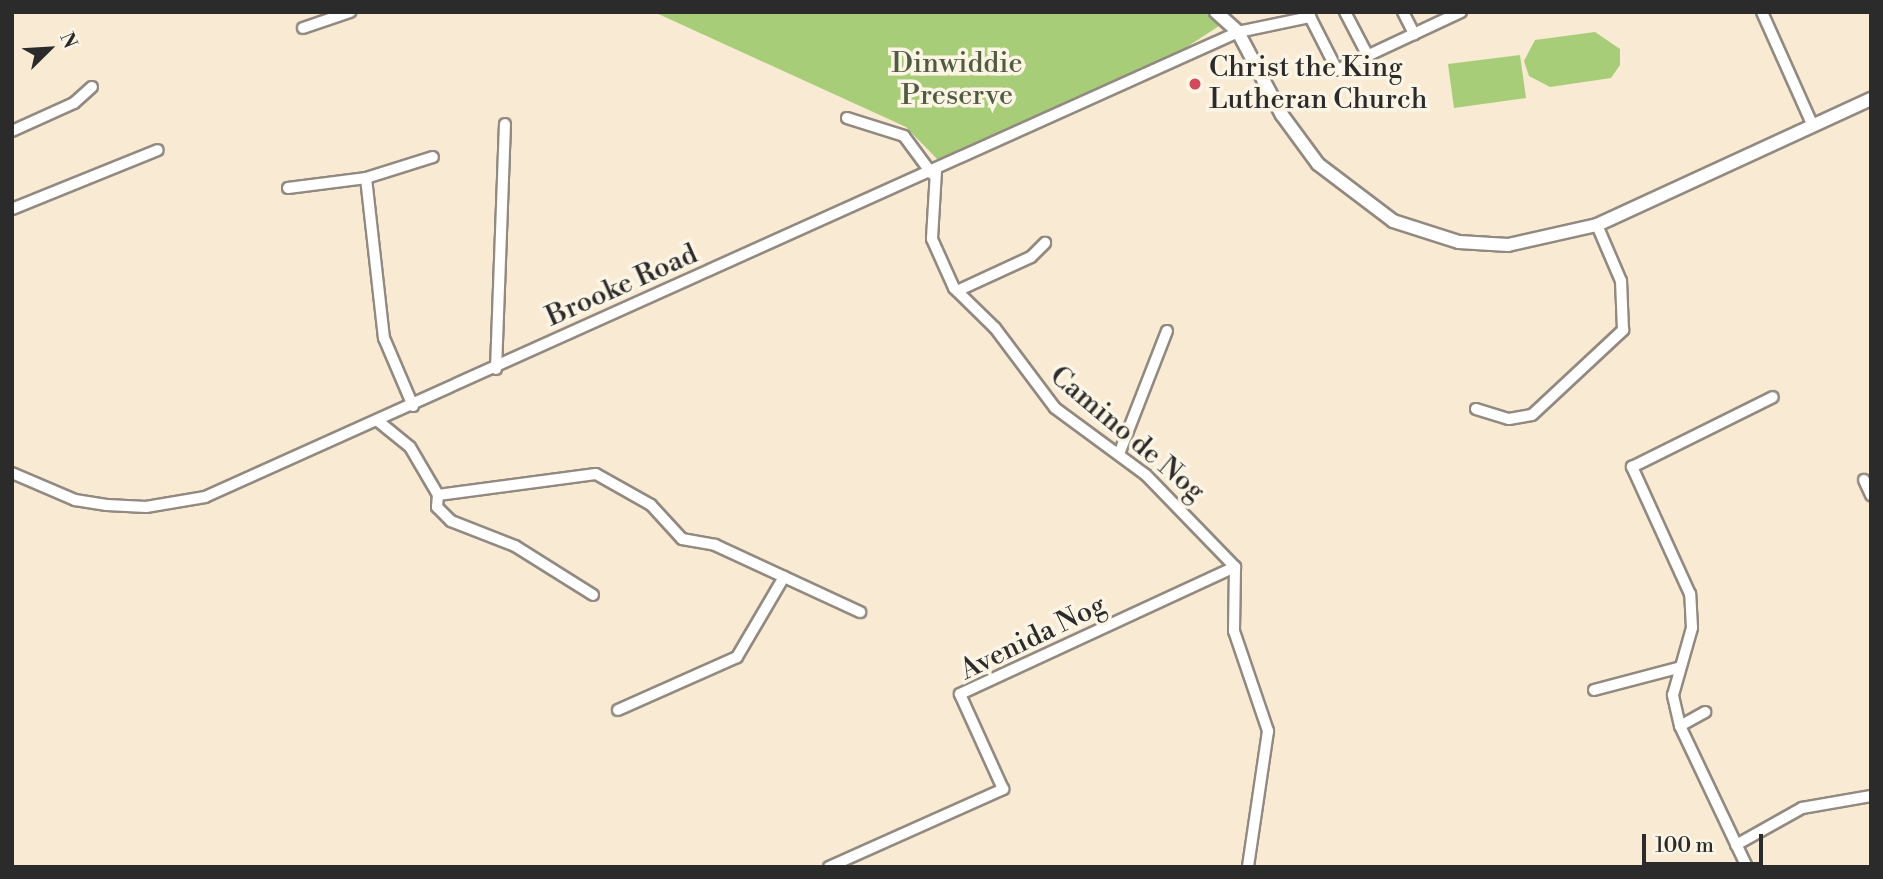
<!DOCTYPE html>
<html>
<head>
<meta charset="utf-8">
<style>
	body { margin:0 }
	#map { position:relative; width:1883px; height:879px; overflow:hidden; background:#f9ead4; font-family:"Libre Bodoni",serif }
	div>[style] { position:absolute }
	.green>* { inset:0; background:#a8cd78 }
	.roads { filter:drop-shadow(2px 0 #928a80) drop-shadow(-2px 0 #928a80) drop-shadow(0 2px #928a80) drop-shadow(0 -2px #928a80) }
	.minor>* { height:10px; margin:-5px; padding:0 5px; transform-origin:5px; border-radius:5px; background:#fff }
	.major>* { height:12px; margin:-6px; padding:0 6px; transform-origin:6px; border-radius:6px; background:#fff }
	.dots>* { width:19px; height:19px; translate:-50% -50%; box-sizing:border-box; border:4px solid #fcf5e5; border-radius:50% }
	span { translate:-50% -50%; white-space:nowrap; text-align:center; line-height:1.15; -webkit-text-stroke:7px #fcf5e5; paint-order:stroke }
	.park-label { font-size:28px; color:#505c42 }
	.poi-label { font-size:28px; color:#2b2b2b }
	.left { translate:0 -50%; text-align:left }
	.street-label { font-size:28px; color:#2b2b2b }
	.frame { position:absolute; inset:0; border:14px solid #2b2b2b; pointer-events:none }
	.north { position:absolute; left:14px; top:14px; width:70px; height:70px; -webkit-text-stroke:5px #fcf5e5; paint-order:stroke; rotate:66deg; font-size:19px; font-weight:700; line-height:28px; text-align:center; color:#2b2b2b }
	.north::after { content:''; display:block; margin:auto; width:24px; height:32px; background:#2b2b2b; clip-path:polygon(50% 0,100% 100%,50% 72%,0 100%) }
	.scale { position:absolute; left:1642px; top:834px; width:121px; height:32px; box-sizing:border-box; border:4px solid #2b2b2b; border-top:0; padding-left:9px; font-size:21px; line-height:24px; white-space:nowrap; color:#2b2b2b; -webkit-text-stroke:5px #fcf5e5; paint-order:stroke }
</style>
</head>
<body>
<div id="map">
	<div class="green">
		<i style="clip-path:polygon(654px 12px,1206px 12px,1219px 26px,1173px 56px,939px 161px,906px 127px)"></i>
		<i style="clip-path:polygon(1595px 32px,1620px 49px,1620px 65px,1611px 78px,1550px 87px,1529px 76px,1524px 61px,1535px 40px)"></i>
		<i style="clip-path:polygon(1520px 55px,1526px 98px,1454px 108px,1448px 64px)"></i>
	</div>
	<div class="roads">
		<div class="minor">
			<i style="left:1345px;top:12px;width:50px;rotate:62.4deg"></i>
			<i style="left:1403px;top:12px;width:25px;rotate:63deg"></i>
			<i style="left:1762px;top:12px;width:125px;rotate:65.9deg"></i>
			<i style="left:1308px;top:13px;width:64px;rotate:63deg"></i>
			<i style="left:1337px;top:70px;width:137px;rotate:-25.1deg"></i>
			<i style="left:303px;top:28px;width:50px;rotate:-18.8deg"></i>
			<i style="left:847px;top:118px;width:60px;rotate:17.5deg"></i>
			<i style="left:904px;top:136px;width:47px;rotate:53.6deg"></i>
			<i style="left:12px;top:131px;width:68px;rotate:-24.3deg"></i>
			<i style="left:74px;top:103px;width:24px;rotate:-42deg"></i>
			<i style="left:936px;top:171px;width:68px;rotate:93.4deg"></i>
			<i style="left:932px;top:239px;width:54px;rotate:65.8deg"></i>
			<i style="left:954px;top:288px;width:57px;rotate:44.3deg"></i>
			<i style="left:995px;top:328px;width:100px;rotate:53.1deg"></i>
			<i style="left:1055px;top:408px;width:113px;rotate:36.4deg"></i>
			<i style="left:1146px;top:475px;width:128px;rotate:45.9deg"></i>
			<i style="left:1235px;top:567px;width:64px;rotate:90.9deg"></i>
			<i style="left:1234px;top:631px;width:106px;rotate:71.2deg"></i>
			<i style="left:1268px;top:731px;width:137px;rotate:98.4deg"></i>
			<i style="left:366px;top:178px;width:161px;rotate:83.6deg"></i>
			<i style="left:384px;top:338px;width:74px;rotate:66.9deg"></i>
			<i style="left:288px;top:188px;width:79px;rotate:-7.3deg"></i>
			<i style="left:366px;top:178px;width:70px;rotate:-17.4deg"></i>
			<i style="left:12px;top:209px;width:157px;rotate:-22deg"></i>
			<i style="left:957px;top:291px;width:81px;rotate:-24.7deg"></i>
			<i style="left:1031px;top:257px;width:20px;rotate:-45deg"></i>
			<i style="left:496px;top:369px;width:245px;rotate:-87.9deg"></i>
			<i style="left:1476px;top:409px;width:34px;rotate:17deg"></i>
			<i style="left:1509px;top:419px;width:23px;rotate:-10deg"></i>
			<i style="left:1532px;top:415px;width:125px;rotate:-43deg"></i>
			<i style="left:1623px;top:330px;width:49px;rotate:-92.3deg"></i>
			<i style="left:1621px;top:281px;width:61px;rotate:-113.2deg"></i>
			<i style="left:378px;top:421px;width:41px;rotate:39.1deg"></i>
			<i style="left:410px;top:447px;width:56px;rotate:59.7deg"></i>
			<i style="left:438px;top:495px;width:12px;rotate:95deg"></i>
			<i style="left:437px;top:507px;width:20px;rotate:45deg"></i>
			<i style="left:451px;top:521px;width:69px;rotate:21.3deg"></i>
			<i style="left:515px;top:546px;width:92px;rotate:32.1deg"></i>
			<i style="left:1119px;top:454px;width:132px;rotate:-68.7deg"></i>
			<i style="left:12px;top:473px;width:69px;rotate:23.2deg"></i>
			<i style="left:75px;top:500px;width:32px;rotate:9deg"></i>
			<i style="left:107px;top:505px;width:39px;rotate:3deg"></i>
			<i style="left:146px;top:507px;width:60px;rotate:-9.6deg"></i>
			<i style="left:205px;top:497px;width:1133px;rotate:-24.23deg"></i>
			<i style="left:1238px;top:32px;width:74px;rotate:-11.8deg"></i>
			<i style="left:1864px;top:480px;width:17px;rotate:65deg"></i>
			<i style="left:438px;top:495px;width:159px;rotate:-7.6deg"></i>
			<i style="left:596px;top:474px;width:63px;rotate:29.4deg"></i>
			<i style="left:651px;top:505px;width:46px;rotate:47.6deg"></i>
			<i style="left:682px;top:539px;width:34px;rotate:10deg"></i>
			<i style="left:715px;top:545px;width:160px;rotate:24.8deg"></i>
			<i style="left:1594px;top:690px;width:87px;rotate:-14.7deg"></i>
			<i style="left:618px;top:710px;width:130px;rotate:-24deg"></i>
			<i style="left:737px;top:657px;width:93px;rotate:-59.6deg"></i>
			<i style="left:1680px;top:726px;width:29px;rotate:-29deg"></i>
			<i style="left:1736px;top:845px;width:76px;rotate:-29.3deg"></i>
			<i style="left:1802px;top:808px;width:70px;rotate:-9.9deg"></i>
			<i style="left:829px;top:867px;width:191px;rotate:-24.1deg"></i>
			<i style="left:1003px;top:789px;width:104px;rotate:-114.4deg"></i>
			<i style="left:960px;top:694px;width:303px;rotate:-24.8deg"></i>
			<i style="left:1747px;top:867px;width:156px;rotate:-115.4deg"></i>
			<i style="left:1680px;top:726px;width:32px;rotate:-103deg"></i>
			<i style="left:1673px;top:695px;width:70px;rotate:-74.2deg"></i>
			<i style="left:1692px;top:628px;width:34px;rotate:-93deg"></i>
			<i style="left:1690px;top:594px;width:140px;rotate:-114.5deg"></i>
			<i style="left:1632px;top:467px;width:157px;rotate:-26.4deg"></i>
		</div>
		<div class="major">
			<i style="left:1216px;top:12px;width:30px;rotate:42deg"></i>
			<i style="left:1238px;top:32px;width:94px;rotate:62.1deg"></i>
			<i style="left:1282px;top:115px;width:61px;rotate:53.7deg"></i>
			<i style="left:1318px;top:164px;width:94px;rotate:37.2deg"></i>
			<i style="left:1393px;top:221px;width:69px;rotate:17.7deg"></i>
			<i style="left:1459px;top:242px;width:49px;rotate:3.5deg"></i>
			<i style="left:1508px;top:245px;width:91px;rotate:-12.7deg"></i>
			<i style="left:1597px;top:225px;width:302px;rotate:-24.7deg"></i>
		</div>
	</div>
	<div class="dots">
		<i style="left:1195px;top:84px;background:#d1495b"></i>
	</div>
	<div class="park-label">
		<span style="left:957px;top:80px">Dinwiddie<br>Preserve</span>
	</div>
	<div class="poi-label">
		<span class="left" style="left:1209px;top:84px">Christ the King<br>Lutheran Church</span>
	</div>
	<div class="street-label">
		<span style="left:622px;top:286px;rotate:-24deg">Brooke Road</span>
		<span style="left:1127px;top:434px;rotate:40deg">Camino de Nog</span>
		<span style="left:1033px;top:638px;rotate:-26deg">Avenida Nog</span>
	</div>
	<div class="frame"></div>
	<div class="north">N</div>
	<div class="scale">100 m</div>
</div>
</body>
</html>
